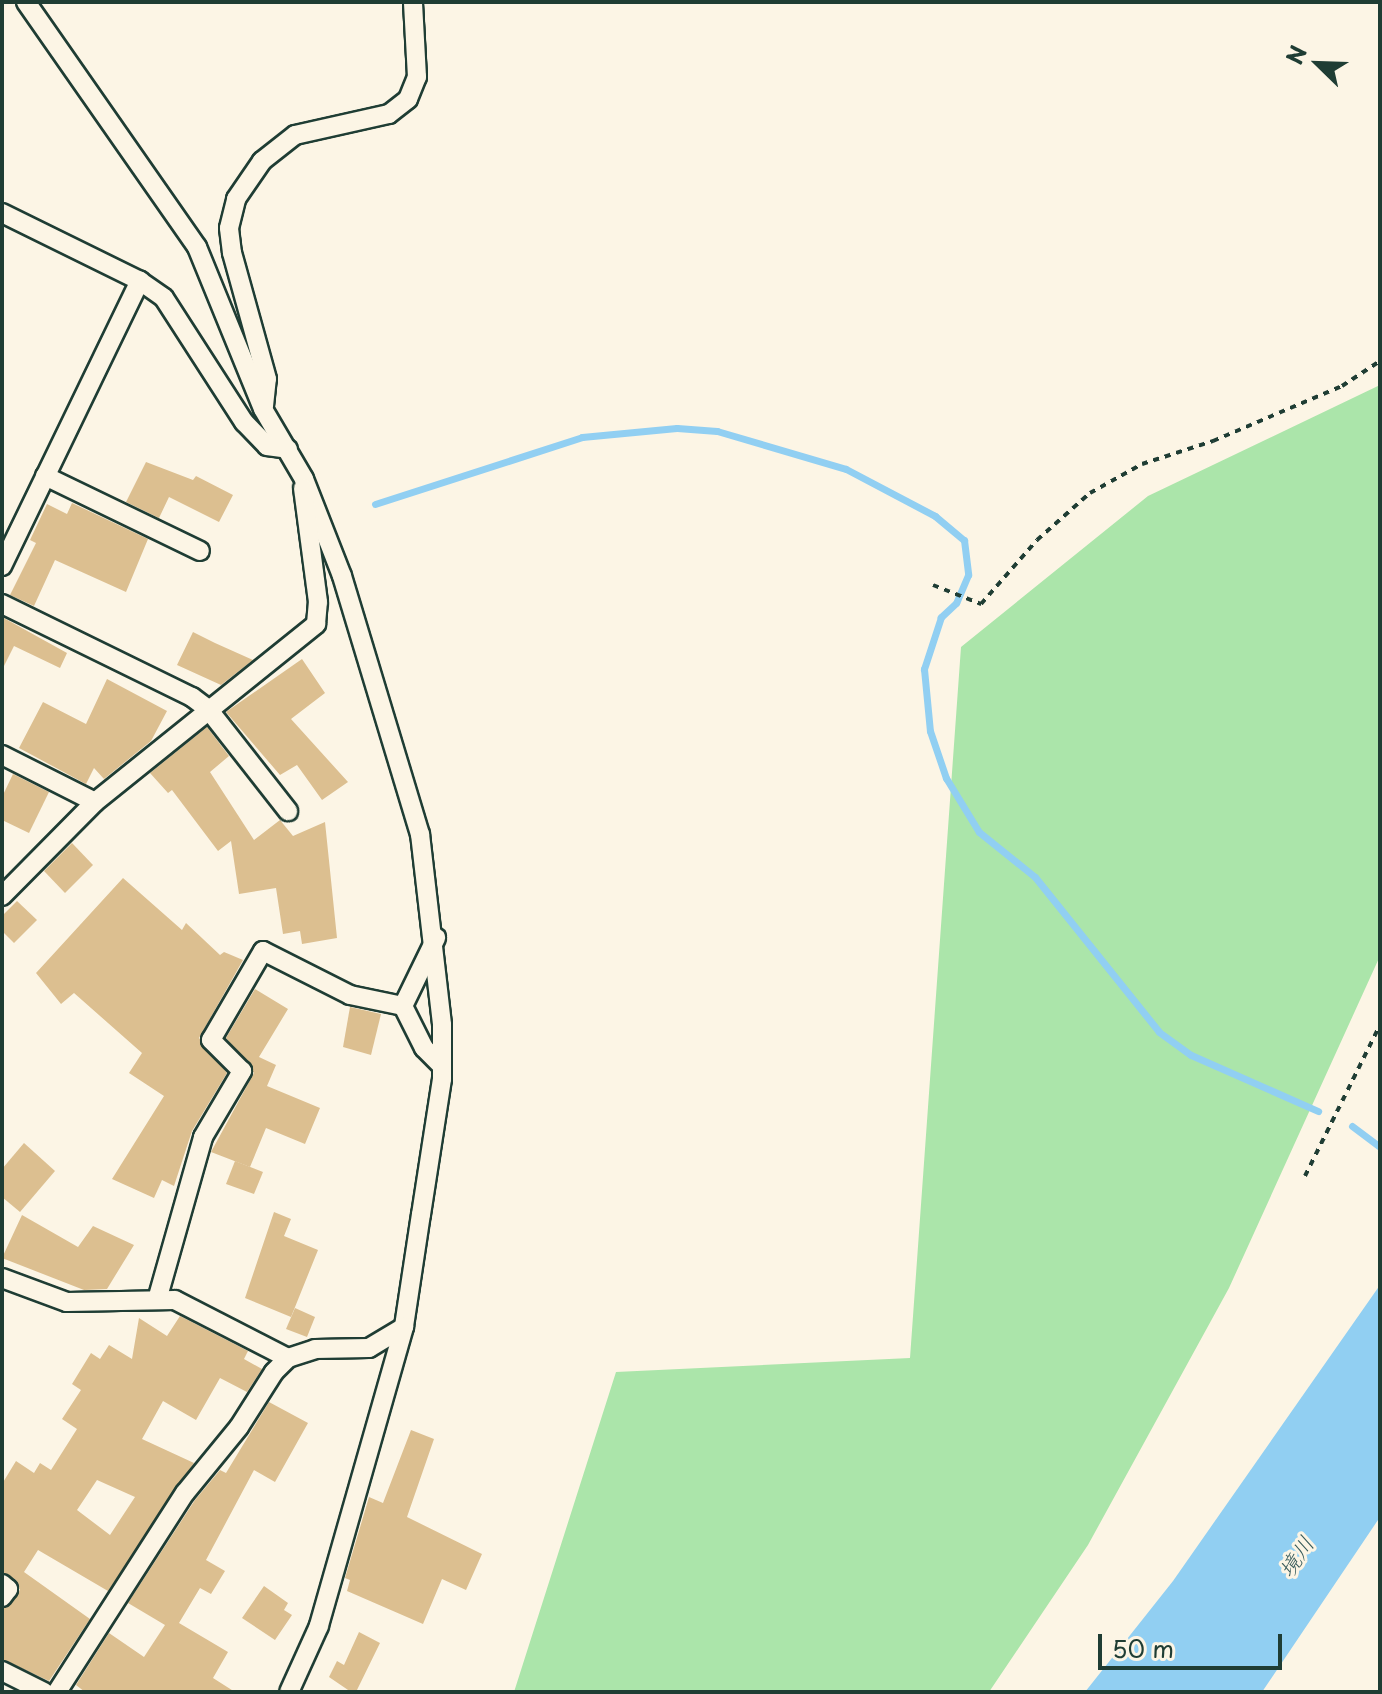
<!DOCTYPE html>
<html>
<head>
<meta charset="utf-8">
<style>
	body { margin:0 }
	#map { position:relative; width:1382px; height:1694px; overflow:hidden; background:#fcf5e5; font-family:"Playpen Sans","Klee One",sans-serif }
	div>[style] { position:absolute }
	.green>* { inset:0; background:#abe5aa }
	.water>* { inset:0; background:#91cff2 }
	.stream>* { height:7px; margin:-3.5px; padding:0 3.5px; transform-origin:3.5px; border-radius:3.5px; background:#91cff2 }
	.building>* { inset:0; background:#dcbf90 }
	.path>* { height:4px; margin-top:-2px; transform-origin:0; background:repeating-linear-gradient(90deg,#1f3d34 0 6px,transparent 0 12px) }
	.roads { filter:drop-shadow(2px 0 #1f3d34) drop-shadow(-2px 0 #1f3d34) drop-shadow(0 2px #1f3d34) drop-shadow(0 -2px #1f3d34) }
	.street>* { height:18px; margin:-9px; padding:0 9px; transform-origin:9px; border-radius:9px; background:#fcf5e5 }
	span { translate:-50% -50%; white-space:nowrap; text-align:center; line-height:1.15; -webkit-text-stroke:6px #fcf5e5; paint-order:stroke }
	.water-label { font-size:22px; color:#365a5a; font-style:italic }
	.frame { position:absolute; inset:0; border:4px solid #1f3d34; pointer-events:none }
	.north { position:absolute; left:1278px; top:24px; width:80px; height:80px; -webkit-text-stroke:6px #fcf5e5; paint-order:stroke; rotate:293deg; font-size:22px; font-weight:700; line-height:32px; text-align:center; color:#1f3d34 }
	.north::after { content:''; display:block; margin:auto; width:28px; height:36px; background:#1f3d34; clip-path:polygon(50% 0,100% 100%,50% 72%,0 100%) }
	.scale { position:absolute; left:1098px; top:1634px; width:184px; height:36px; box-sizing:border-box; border:4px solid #1f3d34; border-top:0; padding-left:10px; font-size:24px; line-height:28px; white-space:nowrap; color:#1f3d34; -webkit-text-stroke:6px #fcf5e5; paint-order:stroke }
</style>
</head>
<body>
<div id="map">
	<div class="green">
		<i style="clip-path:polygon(1380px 385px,1380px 956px,1229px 1288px,1088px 1545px,989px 1692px,514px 1692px,616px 1372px,910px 1358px,961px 647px,1148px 496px)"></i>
	</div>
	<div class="water">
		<i style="clip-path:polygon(1380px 1285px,1380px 1517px,1262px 1692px,1085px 1692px,1173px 1581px)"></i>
	</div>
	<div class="stream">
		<i style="left:375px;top:504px;width:218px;rotate:-17.9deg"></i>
		<i style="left:582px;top:437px;width:95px;rotate:-5.4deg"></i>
		<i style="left:677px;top:428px;width:40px;rotate:4.3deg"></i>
		<i style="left:717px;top:431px;width:134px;rotate:16.4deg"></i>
		<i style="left:846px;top:469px;width:101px;rotate:27.8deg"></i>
		<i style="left:935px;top:516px;width:38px;rotate:40deg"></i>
		<i style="left:964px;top:540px;width:35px;rotate:83deg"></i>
		<i style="left:968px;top:575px;width:30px;rotate:113deg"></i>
		<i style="left:956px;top:603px;width:21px;rotate:137deg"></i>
		<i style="left:941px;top:617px;width:55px;rotate:108.1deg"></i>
		<i style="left:924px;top:669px;width:62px;rotate:84.5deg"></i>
		<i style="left:930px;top:731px;width:50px;rotate:71.2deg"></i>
		<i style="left:946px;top:778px;width:63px;rotate:58.6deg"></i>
		<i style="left:979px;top:832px;width:72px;rotate:38.8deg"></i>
		<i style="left:1035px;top:877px;width:198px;rotate:51.3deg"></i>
		<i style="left:1159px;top:1032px;width:39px;rotate:36deg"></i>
		<i style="left:1191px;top:1055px;width:139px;rotate:23.8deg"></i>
		<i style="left:1352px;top:1126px;width:35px;rotate:37deg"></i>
	</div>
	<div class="building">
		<i style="clip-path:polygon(146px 462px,193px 480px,196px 476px,233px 495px,219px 522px,169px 497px,159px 518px,126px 502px)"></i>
		<i style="clip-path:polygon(72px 503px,148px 539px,126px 592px,55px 560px,34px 606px,10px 595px,36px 543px,30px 540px,47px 504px,67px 514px)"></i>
		<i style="clip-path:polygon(2px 617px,67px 653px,60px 668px,14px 646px,2px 670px)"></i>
		<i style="clip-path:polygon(193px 632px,215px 643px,253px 660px,221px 685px,177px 665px)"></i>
		<i style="clip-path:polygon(302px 659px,325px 693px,291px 719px,348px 782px,322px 800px,297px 765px,280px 775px,226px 712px)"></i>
		<i style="clip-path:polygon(107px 679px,167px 711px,151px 741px,104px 779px,94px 768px,86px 784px,19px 748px,43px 702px,86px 724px)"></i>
		<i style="clip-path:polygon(207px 727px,229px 756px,210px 772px,254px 840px,280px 820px,293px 836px,325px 822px,337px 938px,302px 944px,300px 931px,283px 934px,276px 888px,239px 894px,231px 841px,218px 851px,172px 790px,168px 793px,150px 773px)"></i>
		<i style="clip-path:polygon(13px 774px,49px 792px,29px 833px,2px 820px,2px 797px)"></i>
		<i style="clip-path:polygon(72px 843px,93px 865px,65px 893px,44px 871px)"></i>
		<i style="clip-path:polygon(123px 878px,182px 930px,186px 923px,220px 955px,224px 952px,243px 960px,199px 1038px,227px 1073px,192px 1131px,174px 1186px,162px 1180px,154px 1198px,112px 1179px,164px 1096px,129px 1073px,142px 1053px,74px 993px,61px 1004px,36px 973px)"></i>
		<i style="clip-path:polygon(17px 901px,37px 920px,14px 943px,2px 931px,2px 916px)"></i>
		<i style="clip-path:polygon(255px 989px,288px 1009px,259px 1057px,276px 1065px,267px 1086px,320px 1108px,305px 1144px,266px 1128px,250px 1167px,211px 1152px,254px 1073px,226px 1038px)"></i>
		<i style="clip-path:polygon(350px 1007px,381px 1014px,371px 1055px,343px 1047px)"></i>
		<i style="clip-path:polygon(24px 1143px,55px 1171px,20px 1212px,2px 1197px,2px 1169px)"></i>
		<i style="clip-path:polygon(235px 1161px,263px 1172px,254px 1194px,226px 1184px)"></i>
		<i style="clip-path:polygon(274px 1212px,291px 1219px,284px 1236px,318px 1250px,291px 1317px,245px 1298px)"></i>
		<i style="clip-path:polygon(22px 1215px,78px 1247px,93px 1226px,134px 1245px,107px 1289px,84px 1290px,2px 1258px)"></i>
		<i style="clip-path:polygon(295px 1308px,315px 1317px,307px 1337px,286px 1329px)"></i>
		<i style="clip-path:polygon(evenodd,180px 1316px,248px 1351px,244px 1359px,262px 1369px,247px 1392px,220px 1378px,196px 1420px,163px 1401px,142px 1439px,194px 1463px,108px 1591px,38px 1550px,24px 1572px,90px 1619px,49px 1681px,2px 1659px,2px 1609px,20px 1590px,16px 1580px,2px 1572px,2px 1484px,16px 1461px,34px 1473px,40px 1463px,51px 1470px,77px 1429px,62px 1419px,81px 1390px,72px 1384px,91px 1353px,100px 1359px,109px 1345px,132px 1359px,139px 1318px,167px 1336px,180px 1316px,97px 1480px,135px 1497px,110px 1535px,77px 1510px,97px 1480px)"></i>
		<i style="clip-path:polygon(269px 1402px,308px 1423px,275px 1482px,254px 1470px,206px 1560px,225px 1571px,211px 1594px,200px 1588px,179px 1623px,228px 1652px,213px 1678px,235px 1692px,85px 1692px,76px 1685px,109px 1633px,144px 1657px,165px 1625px,128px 1603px,195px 1500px,220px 1470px,226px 1473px)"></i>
		<i style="clip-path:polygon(411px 1430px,434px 1439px,407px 1517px,482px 1554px,466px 1590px,442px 1579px,423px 1624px,347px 1591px,350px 1580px,345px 1578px,369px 1497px,383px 1503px)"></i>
		<i style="clip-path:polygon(264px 1586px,288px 1603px,284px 1610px,292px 1615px,275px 1640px,242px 1618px)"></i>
		<i style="clip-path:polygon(359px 1632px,380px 1643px,356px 1692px,351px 1692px,329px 1677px,337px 1661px,344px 1665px)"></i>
	</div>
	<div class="path">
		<i style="left:933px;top:585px;width:52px;rotate:21.6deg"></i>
		<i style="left:981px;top:604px;width:85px;rotate:-48.8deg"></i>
		<i style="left:1037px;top:540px;width:71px;rotate:-41.6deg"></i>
		<i style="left:1090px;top:493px;width:60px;rotate:-29.1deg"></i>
		<i style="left:1142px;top:464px;width:75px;rotate:-17.9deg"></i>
		<i style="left:1213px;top:441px;width:140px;rotate:-23.1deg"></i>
		<i style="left:1342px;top:386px;width:45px;rotate:-33.3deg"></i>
		<i style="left:1305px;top:1176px;width:169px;rotate:-63.6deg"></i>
	</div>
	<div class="roads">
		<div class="street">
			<i style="left:26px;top:2px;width:299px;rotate:55.1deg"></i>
			<i style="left:197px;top:247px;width:175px;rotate:67.8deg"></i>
			<i style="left:263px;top:409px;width:81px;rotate:59.6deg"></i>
			<i style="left:304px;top:479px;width:104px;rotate:68.6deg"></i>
			<i style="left:342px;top:576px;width:270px;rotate:73.2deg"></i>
			<i style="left:420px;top:834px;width:192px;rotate:83.4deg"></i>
			<i style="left:442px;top:1025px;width:54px;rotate:90deg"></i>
			<i style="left:442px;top:1079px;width:137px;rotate:98.8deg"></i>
			<i style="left:421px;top:1214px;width:114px;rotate:98.6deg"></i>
			<i style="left:404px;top:1327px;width:311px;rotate:105.9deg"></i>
			<i style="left:319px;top:1626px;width:72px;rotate:114.4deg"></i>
			<i style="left:2px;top:213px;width:154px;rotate:26.2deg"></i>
			<i style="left:140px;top:281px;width:29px;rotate:35deg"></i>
			<i style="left:164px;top:298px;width:148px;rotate:57.2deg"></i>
			<i style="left:244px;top:422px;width:33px;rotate:46deg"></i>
			<i style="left:267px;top:446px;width:21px;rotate:8deg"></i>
			<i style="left:264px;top:406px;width:27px;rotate:-84deg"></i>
			<i style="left:267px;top:379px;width:131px;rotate:-105.5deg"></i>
			<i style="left:232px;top:253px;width:25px;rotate:-97deg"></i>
			<i style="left:229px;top:228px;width:30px;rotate:-76deg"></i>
			<i style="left:236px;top:199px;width:46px;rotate:-55.6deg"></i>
			<i style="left:262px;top:161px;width:42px;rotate:-38.2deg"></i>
			<i style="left:295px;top:135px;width:96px;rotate:-12.6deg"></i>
			<i style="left:389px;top:114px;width:24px;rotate:-38deg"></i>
			<i style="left:408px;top:99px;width:24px;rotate:-68deg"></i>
			<i style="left:417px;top:77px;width:75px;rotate:-93.1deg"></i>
			<i style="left:45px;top:476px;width:172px;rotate:25.8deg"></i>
			<i style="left:2px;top:566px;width:317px;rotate:-64.2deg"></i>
			<i style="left:2px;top:604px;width:212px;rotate:26.1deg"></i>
			<i style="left:192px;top:697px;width:20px;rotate:37deg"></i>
			<i style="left:208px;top:709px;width:130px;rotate:51.9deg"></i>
			<i style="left:2px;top:755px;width:104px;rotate:26.8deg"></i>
			<i style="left:2px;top:896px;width:132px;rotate:-45.3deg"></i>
			<i style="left:95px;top:802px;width:284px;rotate:-38.8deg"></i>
			<i style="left:316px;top:624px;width:22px;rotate:-85deg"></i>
			<i style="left:318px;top:602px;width:115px;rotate:-97.5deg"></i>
			<i style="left:403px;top:1006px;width:47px;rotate:63.4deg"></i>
			<i style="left:424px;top:1048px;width:25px;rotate:45deg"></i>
			<i style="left:2px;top:1278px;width:69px;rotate:20.3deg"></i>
			<i style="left:67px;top:1302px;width:108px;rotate:-1.1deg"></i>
			<i style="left:175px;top:1300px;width:127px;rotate:27.2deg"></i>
			<i style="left:157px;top:1300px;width:169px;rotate:-74.2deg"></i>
			<i style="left:203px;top:1137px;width:77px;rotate:-59.4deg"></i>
			<i style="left:242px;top:1071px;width:44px;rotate:-135deg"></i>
			<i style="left:211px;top:1040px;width:103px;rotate:-59.7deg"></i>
			<i style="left:263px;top:951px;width:97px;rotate:26.8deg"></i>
			<i style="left:350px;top:995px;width:54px;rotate:11.7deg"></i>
			<i style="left:403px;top:1006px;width:76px;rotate:-64.1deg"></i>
			<i style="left:2px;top:1584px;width:8px;rotate:40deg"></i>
			<i style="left:8px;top:1589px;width:10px;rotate:127deg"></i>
			<i style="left:2px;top:1671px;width:47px;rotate:26.6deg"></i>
			<i style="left:57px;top:1692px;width:237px;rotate:-57.3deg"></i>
			<i style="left:185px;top:1493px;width:85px;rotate:-50.7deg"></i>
			<i style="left:239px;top:1427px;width:65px;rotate:-57.5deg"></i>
			<i style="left:274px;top:1372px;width:20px;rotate:-45deg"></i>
			<i style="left:288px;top:1358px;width:28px;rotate:-18deg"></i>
			<i style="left:315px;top:1349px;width:54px;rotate:-1.1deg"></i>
			<i style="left:369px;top:1348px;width:41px;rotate:-31deg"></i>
		</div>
	</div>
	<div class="water-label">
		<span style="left:1295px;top:1556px;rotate:-56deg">境川</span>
	</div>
	<div class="frame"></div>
	<div class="north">N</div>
	<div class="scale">50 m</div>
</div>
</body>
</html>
